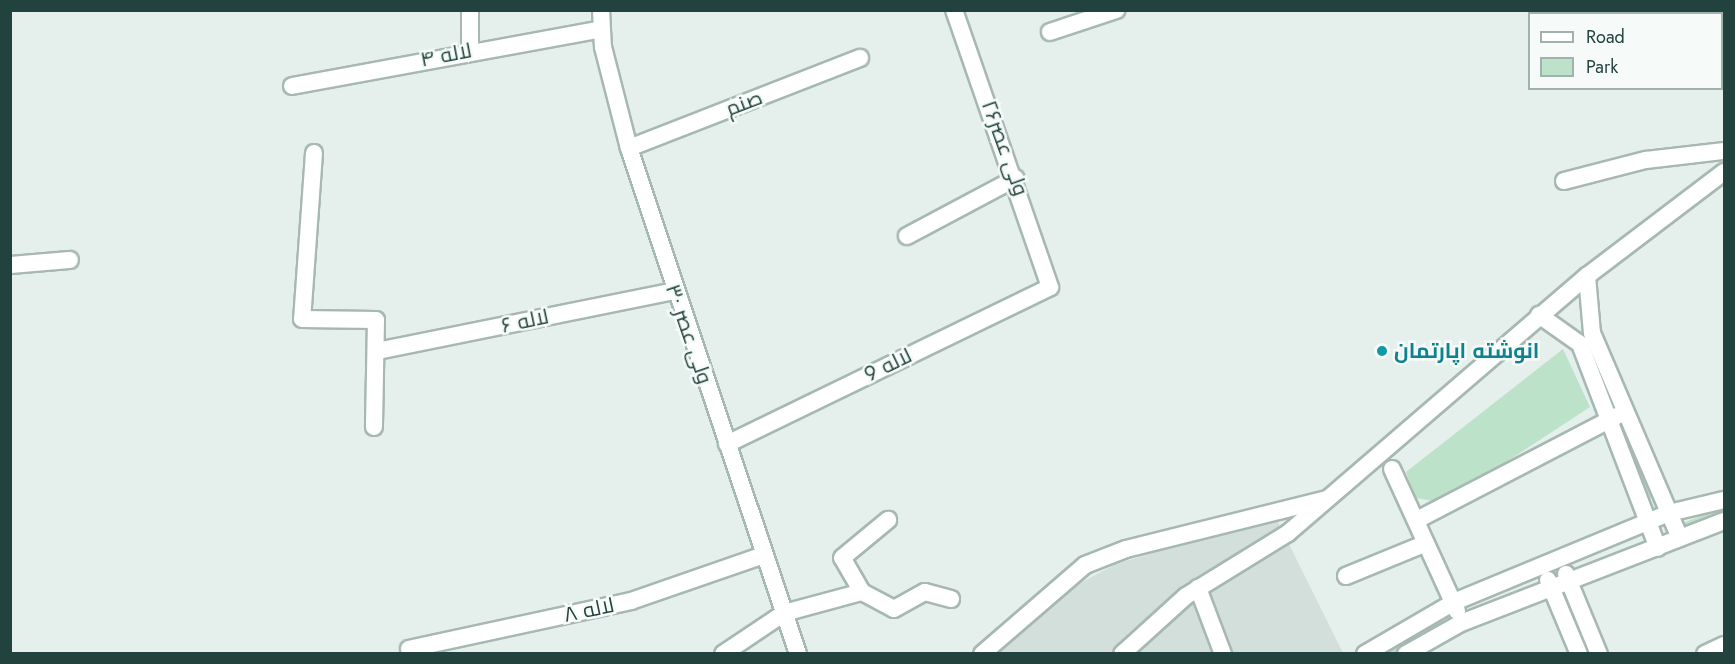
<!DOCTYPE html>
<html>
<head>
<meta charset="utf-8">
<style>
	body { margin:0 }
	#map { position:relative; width:1735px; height:664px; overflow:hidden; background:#e5efeb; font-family:Jost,Cairo,sans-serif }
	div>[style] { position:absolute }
	.built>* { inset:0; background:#d3dfdb }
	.green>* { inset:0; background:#bce2ca }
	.roads { filter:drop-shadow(2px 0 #a7b8b3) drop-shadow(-2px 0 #a7b8b3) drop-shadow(0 2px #a7b8b3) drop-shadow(0 -2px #a7b8b3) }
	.minor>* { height:16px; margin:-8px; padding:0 8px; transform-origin:8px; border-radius:8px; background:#fff }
	.dots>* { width:16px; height:16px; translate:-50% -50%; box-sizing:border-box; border:3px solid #f6fbf9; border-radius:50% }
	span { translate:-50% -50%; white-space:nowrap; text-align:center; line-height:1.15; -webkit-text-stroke:5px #f6fbf9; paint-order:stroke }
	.street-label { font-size:21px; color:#22433d }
	.culture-label { font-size:21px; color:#0d838f; font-weight:700 }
	.left { translate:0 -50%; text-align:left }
	.frame { position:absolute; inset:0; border:12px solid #22433d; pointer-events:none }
	.legend { position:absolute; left:1528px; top:12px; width:195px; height:78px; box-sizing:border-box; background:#f6fbf9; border:2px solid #a1b1ae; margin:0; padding:8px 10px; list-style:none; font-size:18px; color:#22433d }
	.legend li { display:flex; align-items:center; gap:12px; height:30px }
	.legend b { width:30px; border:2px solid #a1b1ae }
</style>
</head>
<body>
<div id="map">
	<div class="built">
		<i style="clip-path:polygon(1275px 516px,1343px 653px,998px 654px,1073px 587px,1116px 564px)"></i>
	</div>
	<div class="green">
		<i style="clip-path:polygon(1563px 349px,1590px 407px,1503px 464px,1432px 501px,1416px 498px,1406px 472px)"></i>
		<i style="clip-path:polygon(1621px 420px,1655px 496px,1650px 498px,1617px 422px)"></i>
		<i style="clip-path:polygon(1724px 507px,1724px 517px,1685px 532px,1680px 524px)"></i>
		<i style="clip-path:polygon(1449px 622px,1409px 653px,1375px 654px)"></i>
	</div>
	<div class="roads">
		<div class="minor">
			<i style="left:601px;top:10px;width:37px;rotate:87deg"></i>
			<i style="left:603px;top:47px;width:104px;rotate:75.6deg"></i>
			<i style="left:629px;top:148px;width:533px;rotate:71.53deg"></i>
			<i style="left:1050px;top:32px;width:70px;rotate:-18.4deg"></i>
			<i style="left:470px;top:50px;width:40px;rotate:-90deg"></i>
			<i style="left:292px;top:86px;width:315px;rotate:-10.4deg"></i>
			<i style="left:629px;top:148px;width:248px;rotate:-21.3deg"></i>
			<i style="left:314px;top:153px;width:166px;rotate:94.1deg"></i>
			<i style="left:302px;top:319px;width:74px;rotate:0.8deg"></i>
			<i style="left:376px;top:320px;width:107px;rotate:91.1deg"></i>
			<i style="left:1564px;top:181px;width:85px;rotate:-14.4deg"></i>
			<i style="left:1646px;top:160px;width:79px;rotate:-6.6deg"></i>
			<i style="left:907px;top:236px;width:123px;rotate:-28deg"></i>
			<i style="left:10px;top:265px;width:60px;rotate:-4.8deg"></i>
			<i style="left:1587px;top:276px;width:57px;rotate:85deg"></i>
			<i style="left:1592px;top:333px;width:223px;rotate:66.8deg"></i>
			<i style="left:1539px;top:315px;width:50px;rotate:35.3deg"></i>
			<i style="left:1580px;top:344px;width:218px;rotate:69.1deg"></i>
			<i style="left:377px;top:351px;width:303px;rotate:-11.4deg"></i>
			<i style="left:727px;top:444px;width:359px;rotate:-25.9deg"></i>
			<i style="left:1050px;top:287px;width:293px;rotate:-109.1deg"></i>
			<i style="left:1392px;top:469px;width:156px;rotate:65.4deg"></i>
			<i style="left:1417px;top:520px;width:225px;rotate:-27.5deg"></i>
			<i style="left:1566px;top:574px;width:87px;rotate:67.6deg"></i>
			<i style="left:1346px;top:576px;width:84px;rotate:-22.3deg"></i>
			<i style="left:1548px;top:580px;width:80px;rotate:67.3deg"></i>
			<i style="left:1198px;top:588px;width:71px;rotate:69.3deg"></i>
			<i style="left:862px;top:592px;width:39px;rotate:-120deg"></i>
			<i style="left:842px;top:558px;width:60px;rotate:-39.6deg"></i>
			<i style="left:409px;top:649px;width:227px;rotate:-12.2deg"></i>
			<i style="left:631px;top:601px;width:141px;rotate:-19.1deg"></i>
			<i style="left:723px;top:654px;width:73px;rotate:-33.9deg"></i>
			<i style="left:784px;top:613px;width:81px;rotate:-15.1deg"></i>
			<i style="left:862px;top:592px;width:36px;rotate:28deg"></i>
			<i style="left:894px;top:609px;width:35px;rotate:-29deg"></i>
			<i style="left:925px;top:592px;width:27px;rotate:15deg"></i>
			<i style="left:982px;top:654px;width:136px;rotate:-40.8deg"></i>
			<i style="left:1085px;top:565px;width:44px;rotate:-21.3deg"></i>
			<i style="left:1126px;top:549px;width:206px;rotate:-14deg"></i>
			<i style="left:1122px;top:654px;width:86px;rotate:-42.2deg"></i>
			<i style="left:1186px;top:596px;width:120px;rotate:-31.7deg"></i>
			<i style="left:1288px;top:533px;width:394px;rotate:-40.7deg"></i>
			<i style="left:1587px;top:276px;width:172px;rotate:-37.2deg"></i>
			<i style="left:1365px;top:654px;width:103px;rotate:-30.3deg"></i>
			<i style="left:1454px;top:602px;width:233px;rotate:-22.5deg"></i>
			<i style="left:1669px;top:513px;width:57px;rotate:-13.3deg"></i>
			<i style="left:1406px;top:654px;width:63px;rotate:-29.4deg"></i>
			<i style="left:1461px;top:623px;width:282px;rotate:-21.2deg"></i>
			<i style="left:1705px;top:654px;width:21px;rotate:-25deg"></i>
		</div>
	</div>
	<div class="dots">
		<i style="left:1382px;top:351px;background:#0f9aa8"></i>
	</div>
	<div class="street-label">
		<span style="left:446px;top:55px;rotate:-11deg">لاله ۴</span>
		<span style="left:744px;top:103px;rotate:-21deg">صنم</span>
		<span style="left:1005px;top:148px;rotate:70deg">ولی عصر۲۶</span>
		<span style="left:525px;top:321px;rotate:-12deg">لاله ۶</span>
		<span style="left:689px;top:334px;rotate:71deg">ولی عصر ۳۰</span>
		<span style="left:888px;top:365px;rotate:-26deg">لاله 9</span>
		<span style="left:589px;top:610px;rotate:-12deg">لاله ۸</span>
	</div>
	<div class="culture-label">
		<span class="left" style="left:1394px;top:351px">انوشته اپارتمان</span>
	</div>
	<div class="frame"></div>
	<ul class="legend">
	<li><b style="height:8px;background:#fff"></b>Road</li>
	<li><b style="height:16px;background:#bce2ca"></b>Park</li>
	</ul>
</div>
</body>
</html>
